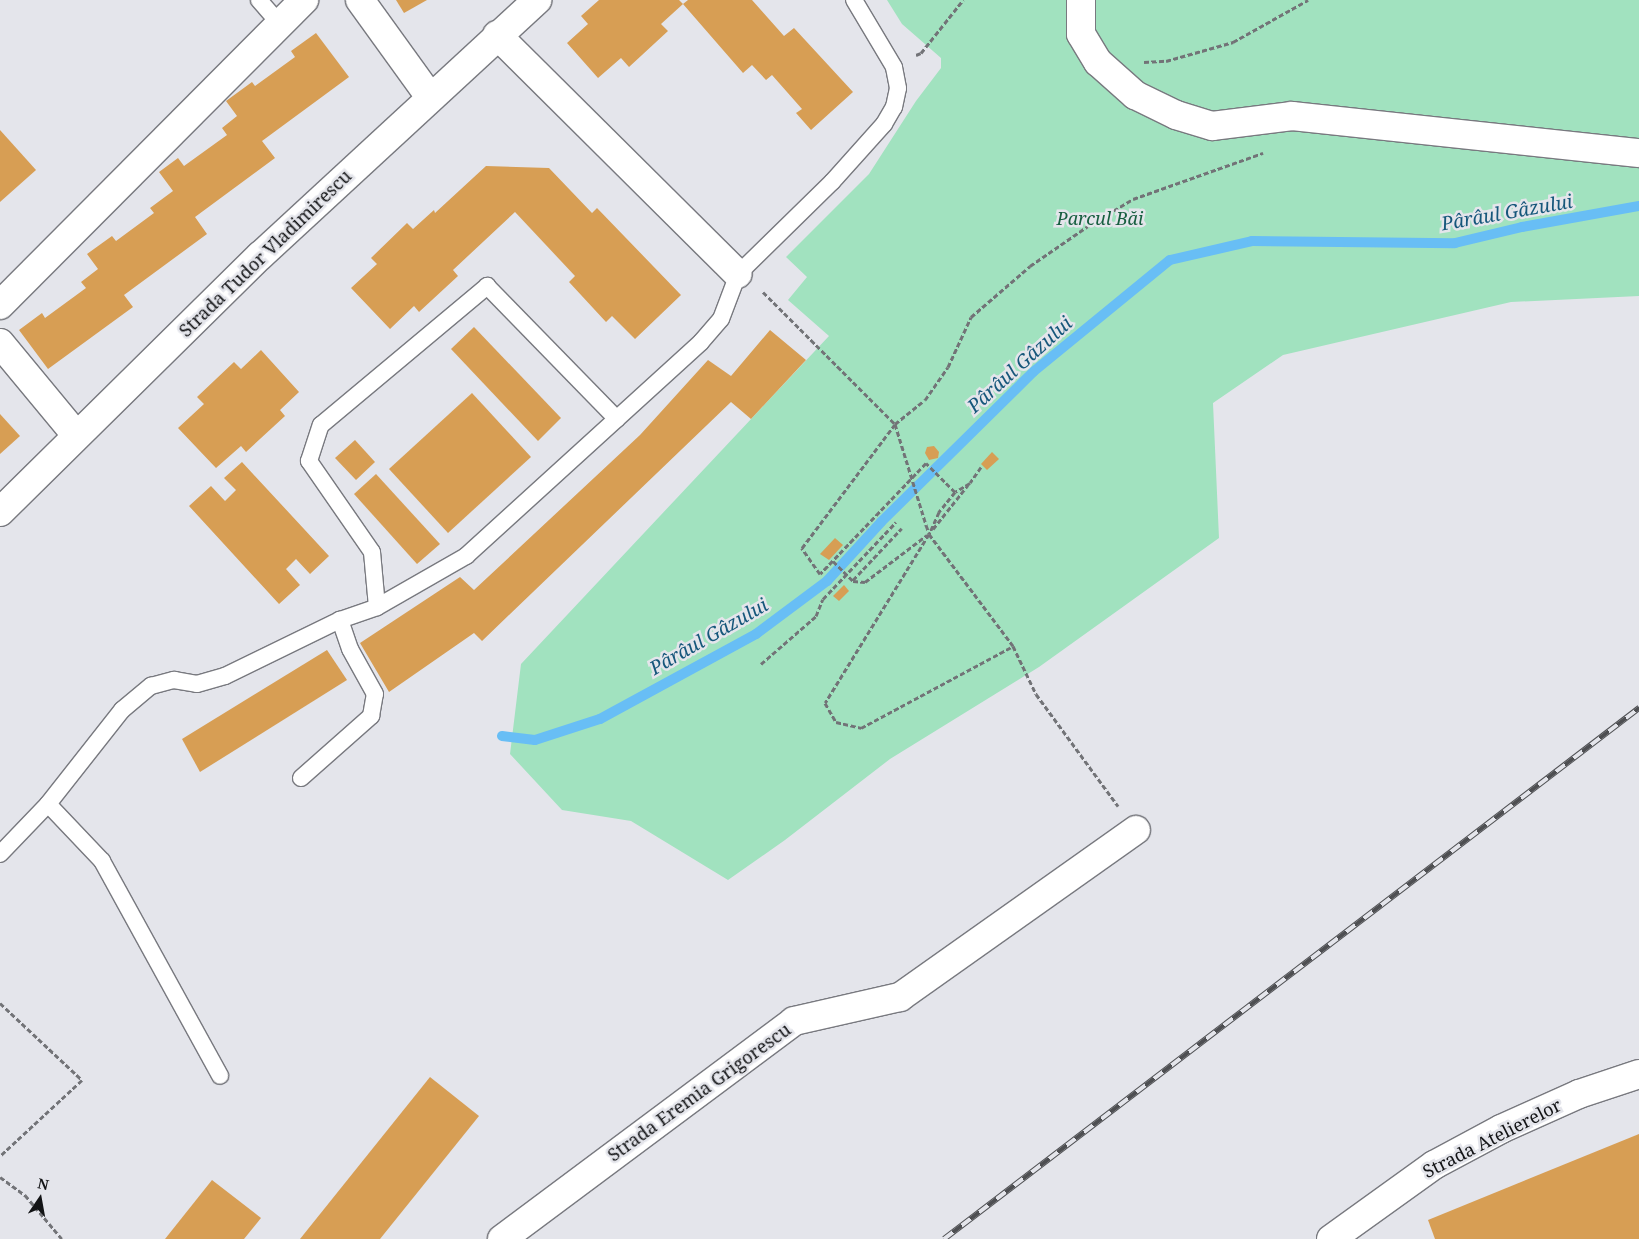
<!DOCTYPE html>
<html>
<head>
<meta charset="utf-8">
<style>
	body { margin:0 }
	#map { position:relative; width:1639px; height:1239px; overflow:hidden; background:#e4e5eb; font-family:"Noto Serif",serif }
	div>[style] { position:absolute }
	.green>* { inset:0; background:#a1e2bf }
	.stream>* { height:10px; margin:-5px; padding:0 5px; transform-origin:5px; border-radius:5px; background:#68bef5 }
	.building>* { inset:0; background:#d79e54 }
	.path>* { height:3px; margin-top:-1.5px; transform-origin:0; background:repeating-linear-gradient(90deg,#727377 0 5px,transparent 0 7.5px) }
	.roads { filter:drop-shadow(1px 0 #78797f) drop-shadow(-1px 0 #78797f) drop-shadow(0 1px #78797f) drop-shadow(0 -1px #78797f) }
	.lane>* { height:16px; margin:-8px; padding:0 8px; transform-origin:8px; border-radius:8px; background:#fff }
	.street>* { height:28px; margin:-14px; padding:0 14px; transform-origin:14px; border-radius:14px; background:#fff }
	.secondary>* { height:28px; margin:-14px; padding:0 14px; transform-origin:14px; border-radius:14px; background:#fff }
	.primary>* { height:28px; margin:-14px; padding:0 14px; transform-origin:14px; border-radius:14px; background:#fff }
	.rail>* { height:5.5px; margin-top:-2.75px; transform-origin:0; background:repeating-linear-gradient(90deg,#e4e5eb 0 11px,#4e4f52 0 22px); box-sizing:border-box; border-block:1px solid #4e4f52 }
	.path-bridge>* { height:3px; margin-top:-1.5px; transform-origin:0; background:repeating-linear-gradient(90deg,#727377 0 5px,transparent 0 7.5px) }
	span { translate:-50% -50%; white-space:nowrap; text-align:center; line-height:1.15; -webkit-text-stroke:5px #e4e5eb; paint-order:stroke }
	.park-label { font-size:18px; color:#175f40; font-style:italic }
	.street-label { font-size:18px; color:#131416 }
	.water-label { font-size:19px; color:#16577b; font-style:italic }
	.north { position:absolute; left:15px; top:1174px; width:50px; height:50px; -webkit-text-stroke:4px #e4e5eb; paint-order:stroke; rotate:12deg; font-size:14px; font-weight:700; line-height:20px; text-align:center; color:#131416 }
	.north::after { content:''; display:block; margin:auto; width:18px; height:22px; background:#131416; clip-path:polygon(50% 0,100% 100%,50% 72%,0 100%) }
</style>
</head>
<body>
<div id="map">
	<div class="green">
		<i style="clip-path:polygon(887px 0,1639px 0,1639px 296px,1511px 302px,1283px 355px,1213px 403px,1219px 538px,1039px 667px,890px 759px,785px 840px,728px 880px,631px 821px,562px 810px,510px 754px,521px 664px,829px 336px,788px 300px,807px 277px,786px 257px,869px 174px,916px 101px,941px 68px,941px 58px,902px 24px)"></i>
	</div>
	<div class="stream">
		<i style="left:502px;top:736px;width:33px;rotate:7deg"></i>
		<i style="left:535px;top:740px;width:68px;rotate:-17.9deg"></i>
		<i style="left:600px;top:719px;width:178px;rotate:-28.6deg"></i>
		<i style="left:756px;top:634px;width:89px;rotate:-36.7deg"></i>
		<i style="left:827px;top:581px;width:80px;rotate:-47.5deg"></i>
		<i style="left:881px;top:522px;width:214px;rotate:-44.6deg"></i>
		<i style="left:1033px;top:372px;width:177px;rotate:-39.3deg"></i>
		<i style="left:1170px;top:260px;width:84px;rotate:-13deg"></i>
		<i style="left:1252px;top:241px;width:203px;rotate:0.6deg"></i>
		<i style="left:1455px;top:243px;width:69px;rotate:-13.4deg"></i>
		<i style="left:1522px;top:227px;width:119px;rotate:-10.2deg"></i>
	</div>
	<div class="building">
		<i style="clip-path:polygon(396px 0,427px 0,404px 13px)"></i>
		<i style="clip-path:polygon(599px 0,679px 0,683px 4px,661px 24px,668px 31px,629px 67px,621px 58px,598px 78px,567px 43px,588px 24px,581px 16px)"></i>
		<i style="clip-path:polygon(688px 0,752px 0,784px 36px,794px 28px,853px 92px,811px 130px,796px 113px,802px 109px,772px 75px,766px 80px,752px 65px,743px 73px,683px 4px)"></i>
		<i style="clip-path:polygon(316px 33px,349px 77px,262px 141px,275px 158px,195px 217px,207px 234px,124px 295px,133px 307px,48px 369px,19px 330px,42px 313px,45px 318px,86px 288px,81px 282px,98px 269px,87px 254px,112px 236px,116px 241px,154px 213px,150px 208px,173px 191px,159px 172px,178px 158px,184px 166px,227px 135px,222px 128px,237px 116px,226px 101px,252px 82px,255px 86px,295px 57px,291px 51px)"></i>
		<i style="clip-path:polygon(0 130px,36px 170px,0 202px)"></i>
		<i style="clip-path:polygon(486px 166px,549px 168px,592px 213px,597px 208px,681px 295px,635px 339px,612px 316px,606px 322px,569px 282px,575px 276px,515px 212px,453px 270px,458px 276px,419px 312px,414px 306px,390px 329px,351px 288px,377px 264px,371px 258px,407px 223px,413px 229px,434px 210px,435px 213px)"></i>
		<i style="clip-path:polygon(474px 327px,561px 418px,538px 441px,451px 349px)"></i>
		<i style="clip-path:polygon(770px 330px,806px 360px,751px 419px,731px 402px,482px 641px,474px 633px,389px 692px,360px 643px,460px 577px,474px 590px,640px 435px,708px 360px,731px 376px)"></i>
		<i style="clip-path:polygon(261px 350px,299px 392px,280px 410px,285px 416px,246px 452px,241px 446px,216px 468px,178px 428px,204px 404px,197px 397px,234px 362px,241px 369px)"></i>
		<i style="clip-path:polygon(472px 393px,531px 457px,448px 533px,389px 469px)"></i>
		<i style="clip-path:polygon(0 414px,20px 436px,0 454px)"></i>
		<i style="clip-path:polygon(355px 440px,375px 462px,356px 480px,335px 458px)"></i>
		<i style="clip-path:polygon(934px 446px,939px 452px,938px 458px,929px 460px,925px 453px,927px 447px)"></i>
		<i style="clip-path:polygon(992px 452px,999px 459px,987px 470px,981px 464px)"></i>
		<i style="clip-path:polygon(242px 462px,329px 556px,310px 574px,296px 559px,286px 569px,300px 585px,279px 604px,189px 506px,211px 486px,225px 501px,236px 490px,224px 478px)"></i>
		<i style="clip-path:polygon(376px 474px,440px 544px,417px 564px,354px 494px)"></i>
		<i style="clip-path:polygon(835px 538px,843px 545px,829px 560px,820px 554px)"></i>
		<i style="clip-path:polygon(844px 585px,849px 591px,839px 601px,833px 596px)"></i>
		<i style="clip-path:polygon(327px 650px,347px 680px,200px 772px,182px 739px)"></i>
		<i style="clip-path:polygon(430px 1077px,479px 1116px,380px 1239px,300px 1239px)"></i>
		<i style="clip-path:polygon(1639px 1134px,1639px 1239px,1435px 1239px,1428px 1220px)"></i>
		<i style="clip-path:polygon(212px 1180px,261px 1218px,244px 1239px,165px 1239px)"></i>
	</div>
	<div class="path">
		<i style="left:916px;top:55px;width:5px;rotate:-22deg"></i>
		<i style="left:921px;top:53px;width:68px;rotate:-51.6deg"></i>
		<i style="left:1144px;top:62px;width:22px;rotate:-3deg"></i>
		<i style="left:1166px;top:61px;width:70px;rotate:-15.8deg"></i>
		<i style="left:1233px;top:42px;width:86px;rotate:-29.2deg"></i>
		<i style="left:763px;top:292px;width:187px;rotate:45deg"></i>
		<i style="left:981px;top:467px;width:19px;rotate:125deg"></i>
		<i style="left:970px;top:483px;width:17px;rotate:149deg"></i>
		<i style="left:955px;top:492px;width:26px;rotate:129deg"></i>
		<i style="left:939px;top:512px;width:24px;rotate:114deg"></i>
		<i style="left:929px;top:534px;width:198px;rotate:121.6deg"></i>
		<i style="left:825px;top:703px;width:22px;rotate:60deg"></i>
		<i style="left:836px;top:722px;width:26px;rotate:13deg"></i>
		<i style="left:861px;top:728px;width:173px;rotate:-28.3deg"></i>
		<i style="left:955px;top:492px;width:41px;rotate:-135deg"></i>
		<i style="left:926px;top:463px;width:153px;rotate:133.7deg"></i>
		<i style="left:820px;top:574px;width:32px;rotate:-125deg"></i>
		<i style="left:802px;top:548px;width:155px;rotate:-53.1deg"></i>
		<i style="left:895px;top:424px;width:38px;rotate:-39deg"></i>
		<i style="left:925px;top:400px;width:40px;rotate:-55.1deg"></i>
		<i style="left:948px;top:367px;width:55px;rotate:-65.3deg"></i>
		<i style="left:971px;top:317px;width:78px;rotate:-40.8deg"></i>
		<i style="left:1030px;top:266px;width:70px;rotate:-34.6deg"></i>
		<i style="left:1088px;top:226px;width:52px;rotate:-31deg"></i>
		<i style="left:1133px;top:199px;width:138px;rotate:-19.5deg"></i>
		<i style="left:926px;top:525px;width:9px;rotate:69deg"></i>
		<i style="left:933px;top:529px;width:56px;rotate:-51.5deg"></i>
		<i style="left:929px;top:534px;width:140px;rotate:53.1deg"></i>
		<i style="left:1013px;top:646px;width:53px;rotate:64.4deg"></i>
		<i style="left:1036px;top:694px;width:139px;rotate:53.8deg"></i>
		<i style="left:833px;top:561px;width:28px;rotate:45deg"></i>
		<i style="left:853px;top:581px;width:12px;rotate:5deg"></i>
		<i style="left:865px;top:582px;width:78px;rotate:-37.2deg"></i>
		<i style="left:853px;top:580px;width:71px;rotate:-46.7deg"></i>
		<i style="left:761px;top:664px;width:73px;rotate:-41.1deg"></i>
		<i style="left:816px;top:616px;width:18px;rotate:-68deg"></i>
		<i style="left:823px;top:599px;width:106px;rotate:-46.5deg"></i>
		<i style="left:0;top:1003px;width:112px;rotate:43.2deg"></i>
		<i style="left:82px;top:1080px;width:112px;rotate:137.2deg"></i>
		<i style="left:0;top:1177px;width:31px;rotate:36deg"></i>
		<i style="left:25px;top:1195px;width:57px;rotate:49.9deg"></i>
	</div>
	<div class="roads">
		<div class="lane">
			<i style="left:259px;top:0;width:33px;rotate:49deg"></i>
			<i style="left:377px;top:607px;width:55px;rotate:-95.2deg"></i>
			<i style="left:372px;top:552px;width:111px;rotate:-124.7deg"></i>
			<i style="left:309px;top:461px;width:38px;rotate:-72deg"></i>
			<i style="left:321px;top:425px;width:217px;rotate:-39.9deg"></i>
			<i style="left:487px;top:286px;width:186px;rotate:45.7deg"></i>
			<i style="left:301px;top:778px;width:94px;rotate:-41.5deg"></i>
			<i style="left:371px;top:716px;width:22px;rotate:-80deg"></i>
			<i style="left:375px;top:694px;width:51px;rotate:-119.1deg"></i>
			<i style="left:350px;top:649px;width:31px;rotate:-109deg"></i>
			<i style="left:48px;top:804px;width:79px;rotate:46.5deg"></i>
			<i style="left:102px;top:861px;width:245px;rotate:61.2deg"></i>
			<i style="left:0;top:854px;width:69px;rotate:-46.2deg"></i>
			<i style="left:48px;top:804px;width:120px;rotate:-51.8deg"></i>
			<i style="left:122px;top:710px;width:38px;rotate:-40deg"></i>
			<i style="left:151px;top:686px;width:24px;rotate:-15deg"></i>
			<i style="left:174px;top:680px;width:23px;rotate:10deg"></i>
			<i style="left:197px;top:684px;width:29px;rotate:-16deg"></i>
			<i style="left:225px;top:676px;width:128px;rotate:-26deg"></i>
			<i style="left:340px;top:620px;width:39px;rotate:-19deg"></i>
			<i style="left:377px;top:607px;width:103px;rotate:-29.8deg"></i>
			<i style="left:466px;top:556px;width:318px;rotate:-42.3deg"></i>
			<i style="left:701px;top:342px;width:30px;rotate:-49deg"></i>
			<i style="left:721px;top:319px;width:48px;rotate:-69.3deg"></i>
			<i style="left:738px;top:274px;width:132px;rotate:-44.4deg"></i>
			<i style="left:832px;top:182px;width:78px;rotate:-48.1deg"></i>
			<i style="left:884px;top:124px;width:20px;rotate:-60deg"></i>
			<i style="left:894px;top:107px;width:19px;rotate:-78deg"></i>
			<i style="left:898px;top:88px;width:21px;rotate:-101deg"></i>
			<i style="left:894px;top:67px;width:78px;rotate:-120.8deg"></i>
		</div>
		<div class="street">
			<i style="left:360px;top:0;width:120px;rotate:54.2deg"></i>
			<i style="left:1081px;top:0;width:34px;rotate:90deg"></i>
			<i style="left:1081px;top:34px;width:33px;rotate:59deg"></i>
			<i style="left:1098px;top:62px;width:50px;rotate:41.7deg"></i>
			<i style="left:1135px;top:95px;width:46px;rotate:26deg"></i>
			<i style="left:1176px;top:115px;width:38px;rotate:17deg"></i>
			<i style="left:1212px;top:126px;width:81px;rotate:-7.1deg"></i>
			<i style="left:1292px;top:116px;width:349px;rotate:6.1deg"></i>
			<i style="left:497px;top:35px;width:339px;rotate:44.8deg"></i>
			<i style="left:0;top:305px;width:431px;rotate:-45.1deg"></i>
			<i style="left:0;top:343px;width:119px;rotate:50.4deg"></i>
			<i style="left:502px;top:1239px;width:364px;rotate:-36.7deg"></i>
			<i style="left:794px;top:1021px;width:109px;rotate:-12.8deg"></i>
			<i style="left:900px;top:997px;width:289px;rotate:-35.3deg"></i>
		</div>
		<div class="secondary">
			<i style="left:0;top:512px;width:366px;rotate:-44.6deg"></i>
			<i style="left:261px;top:255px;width:376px;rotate:-42.7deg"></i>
		</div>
		<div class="primary">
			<i style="left:1331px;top:1239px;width:127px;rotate:-35.7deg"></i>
			<i style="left:1434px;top:1165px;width:76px;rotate:-28.2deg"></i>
			<i style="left:1501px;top:1129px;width:85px;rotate:-24.2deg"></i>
			<i style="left:1579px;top:1094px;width:63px;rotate:-18.4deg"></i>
		</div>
	</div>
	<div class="rail">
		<i style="left:944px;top:1239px;width:875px;rotate:-37.38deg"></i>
	</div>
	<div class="path-bridge">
		<i style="left:895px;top:424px;width:106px;rotate:72.9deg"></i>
	</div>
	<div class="park-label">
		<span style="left:1100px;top:218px">Parcul Băi</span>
	</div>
	<div class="street-label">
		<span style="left:265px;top:253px;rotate:-44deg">Strada Tudor Vladimirescu</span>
		<span style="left:699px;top:1092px;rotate:-36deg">Strada Eremia Grigorescu</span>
		<span style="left:1492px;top:1138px;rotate:-27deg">Strada Atelierelor</span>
	</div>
	<div class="water-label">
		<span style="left:1507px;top:213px;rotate:-10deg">Pârâul Gâzului</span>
		<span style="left:1020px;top:365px;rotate:-42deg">Pârâul Gâzului</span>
		<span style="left:709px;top:637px;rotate:-30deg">Pârâul Gâzului</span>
	</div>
	<div class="north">N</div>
</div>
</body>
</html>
